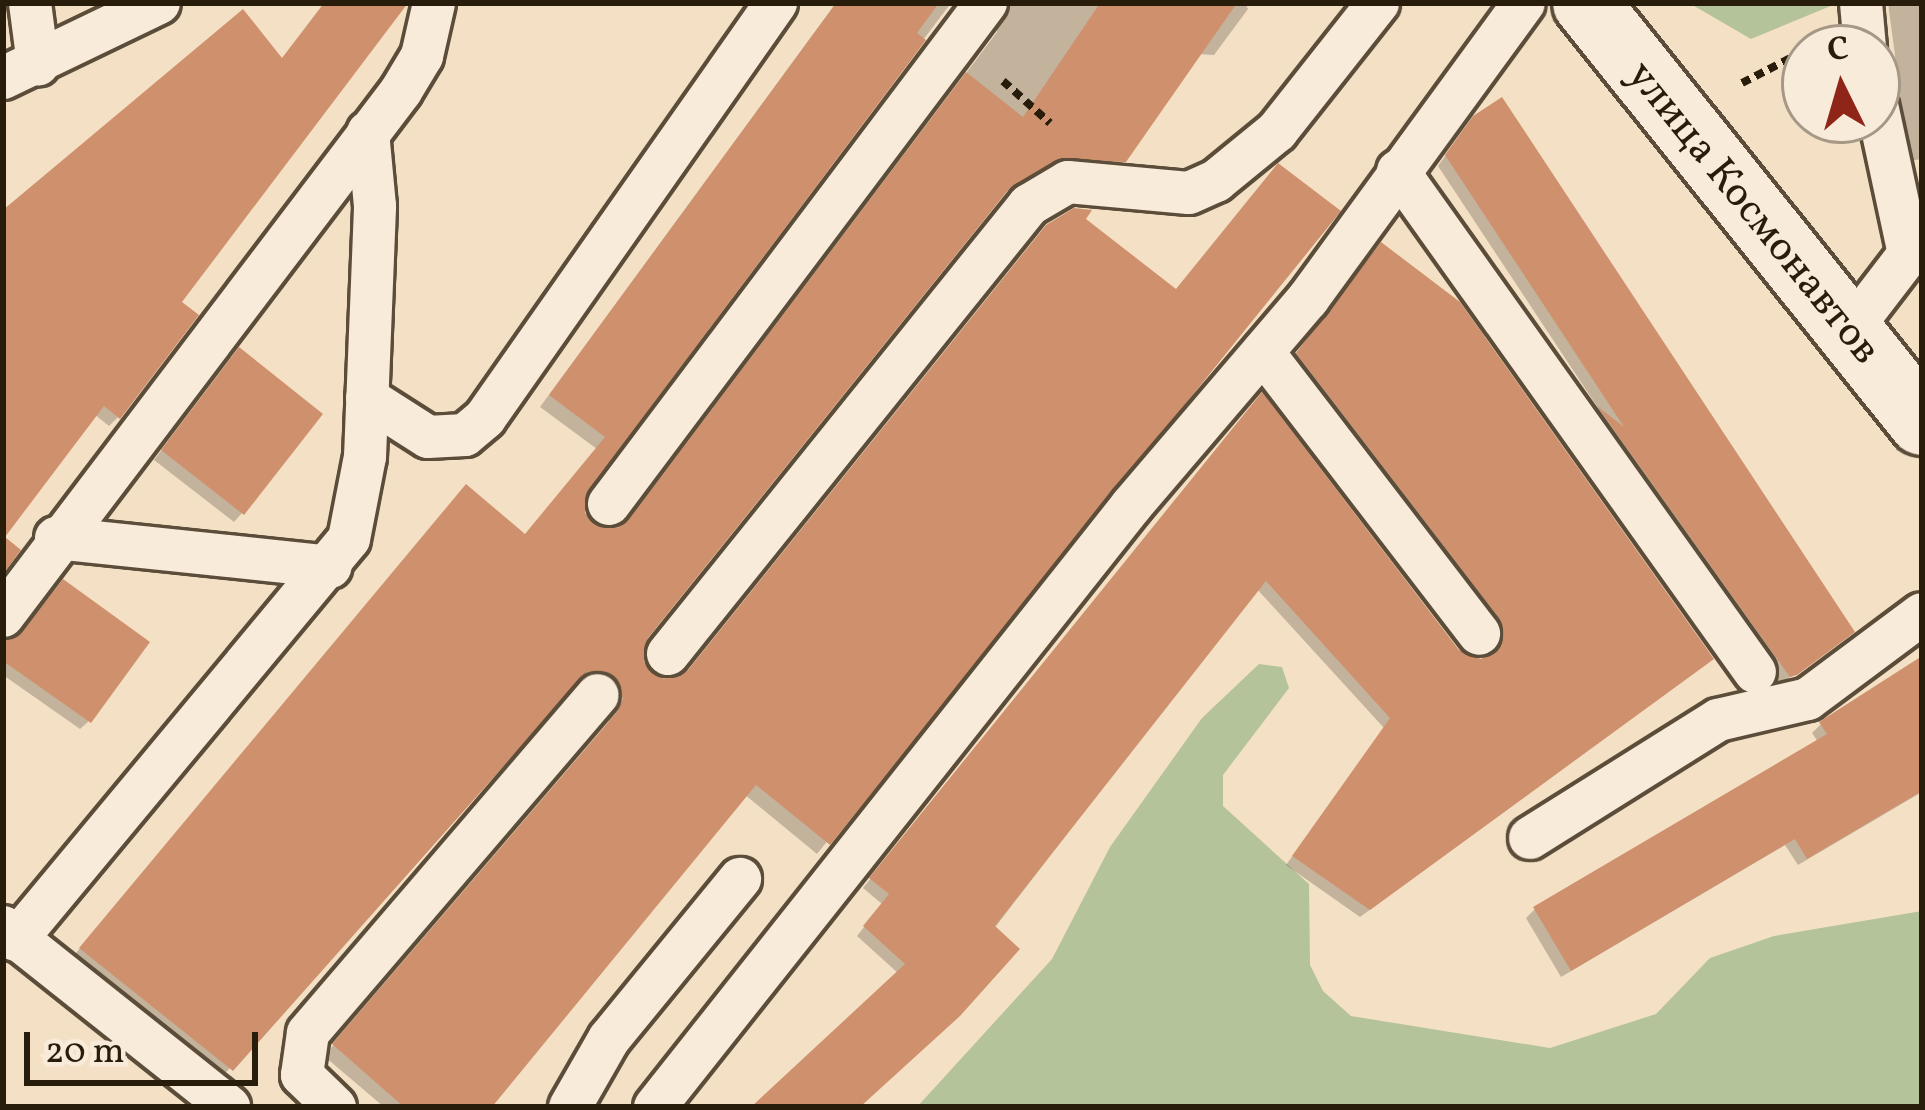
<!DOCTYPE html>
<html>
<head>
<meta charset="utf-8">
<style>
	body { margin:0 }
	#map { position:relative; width:1925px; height:1110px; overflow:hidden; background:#f4e0c5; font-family:Vollkorn,serif }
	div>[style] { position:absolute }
	.green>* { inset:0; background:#b5c39a }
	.shadow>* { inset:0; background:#0003 }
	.building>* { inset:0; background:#cf916d }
	.path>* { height:8px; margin-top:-4px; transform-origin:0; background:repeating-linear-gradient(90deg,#281c0a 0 9px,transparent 0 15px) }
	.roads { filter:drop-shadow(3px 0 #5b4d39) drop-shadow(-3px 0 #5b4d39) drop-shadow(0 3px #5b4d39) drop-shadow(0 -3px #5b4d39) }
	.lane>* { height:42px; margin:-21px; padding:0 21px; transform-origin:21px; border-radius:21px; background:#f8ebd9 }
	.secondary>* { height:66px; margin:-33px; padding:0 33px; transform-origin:33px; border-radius:33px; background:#f8ebd9 }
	span { translate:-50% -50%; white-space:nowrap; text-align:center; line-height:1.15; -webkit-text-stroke:9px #f8ebd9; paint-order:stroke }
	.street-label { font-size:42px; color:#281c0a }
	.frame { position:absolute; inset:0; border:6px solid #281c0a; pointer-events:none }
	.north { position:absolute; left:1781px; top:24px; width:120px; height:120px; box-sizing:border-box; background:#f8ebd9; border:3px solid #a59886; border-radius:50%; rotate:355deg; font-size:33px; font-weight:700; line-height:48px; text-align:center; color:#281c0a }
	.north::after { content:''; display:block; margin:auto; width:42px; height:54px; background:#8f2418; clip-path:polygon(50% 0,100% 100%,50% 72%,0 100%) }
	.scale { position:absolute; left:24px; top:1032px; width:234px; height:54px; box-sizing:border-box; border:6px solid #281c0a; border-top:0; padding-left:15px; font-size:36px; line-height:42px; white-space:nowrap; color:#281c0a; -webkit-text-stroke:9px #f8ebd9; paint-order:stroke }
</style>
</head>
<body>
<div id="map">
	<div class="green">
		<i style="clip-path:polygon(1689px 3px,1838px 3px,1751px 39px)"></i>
		<i style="clip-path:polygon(1259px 664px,1282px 667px,1289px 688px,1223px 775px,1223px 806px,1309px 884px,1310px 965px,1323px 991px,1351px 1016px,1550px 1048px,1656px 1014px,1710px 958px,1774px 936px,1922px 911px,1922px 1107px,917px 1107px,1052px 959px,1110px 847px,1202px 718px)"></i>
	</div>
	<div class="shadow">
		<i style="clip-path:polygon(325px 3px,403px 3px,178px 303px,118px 417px,109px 426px,94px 414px,3px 535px,3px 214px,281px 61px)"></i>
		<i style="clip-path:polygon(836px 3px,951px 3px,586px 487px,582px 514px,593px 528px,625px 526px,997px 32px,996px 3px,1245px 3px,1248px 9px,1214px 55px,1197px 54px,1112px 171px,1043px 169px,1000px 195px,645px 638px,641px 663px,651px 677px,685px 676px,1082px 220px,1175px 292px,1336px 211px,817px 854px,744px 794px,488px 1107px,384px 1107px,324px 1056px,608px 725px,613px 699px,603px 685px,578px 680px,220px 1079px,71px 959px,455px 499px,525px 537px,597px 449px,540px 407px)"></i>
		<i style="clip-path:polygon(1888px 3px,1922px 3px,1922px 159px,1909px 161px)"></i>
		<i style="clip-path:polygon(1465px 128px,1842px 641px,1780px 684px,1590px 417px,1598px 408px,1438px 166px)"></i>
		<i style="clip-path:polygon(1373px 254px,1702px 667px,1360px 917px,1286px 865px,1384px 728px,1256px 588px,857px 1107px,755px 1107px,899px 974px,857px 936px,882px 904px,863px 888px,1253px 405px,1457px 652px,1481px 663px,1494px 654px,1492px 628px,1289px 363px)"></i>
		<i style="clip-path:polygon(231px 359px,242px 513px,234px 522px,154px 460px)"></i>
		<i style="clip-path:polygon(54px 592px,89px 721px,80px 729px,3px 675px,3px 641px,11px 643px)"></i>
		<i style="clip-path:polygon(1922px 660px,1922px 792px,1798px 865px,1785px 845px,1561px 977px,1526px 918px,1535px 909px,1818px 742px,1812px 733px,1821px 724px)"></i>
	</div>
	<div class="building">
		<i style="clip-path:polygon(324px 3px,408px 3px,182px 302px,199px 315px,120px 419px,104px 406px,5px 537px,21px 550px,3px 574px,3px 210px,243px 9px,282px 58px)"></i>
		<i style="clip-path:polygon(836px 3px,939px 3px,917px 33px,926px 40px,589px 489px,585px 513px,595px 525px,618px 528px,629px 519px,966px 72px,1023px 117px,1100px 3px,1237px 3px,1126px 162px,1056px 160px,1009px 189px,648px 638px,644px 662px,663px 679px,688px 670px,1046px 225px,1074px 208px,1092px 210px,1086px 219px,1176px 289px,1278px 163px,1341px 211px,830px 845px,756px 785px,492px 1107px,404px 1107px,332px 1044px,617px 712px,623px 699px,615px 677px,588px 671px,233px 1071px,79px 948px,466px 484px,525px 534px,605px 437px,549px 395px)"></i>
		<i style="clip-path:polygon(1502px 97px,1855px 632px,1797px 675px,1790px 677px,1597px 406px,1624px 427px,1445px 155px,1473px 116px)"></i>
		<i style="clip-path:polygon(1381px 242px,1460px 302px,1714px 659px,1370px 910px,1292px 856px,1390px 718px,1266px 581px,995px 926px,1020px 949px,960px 1016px,860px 1107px,751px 1107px,905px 964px,863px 926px,889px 894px,869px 878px,1262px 392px,1459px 650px,1481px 659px,1502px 645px,1499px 618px,1296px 353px)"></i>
		<i style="clip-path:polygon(239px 347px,323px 414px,244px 515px,161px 450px)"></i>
		<i style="clip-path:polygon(63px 579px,150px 642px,91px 723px,3px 661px,3px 641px,22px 632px)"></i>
		<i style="clip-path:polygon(1922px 656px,1922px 791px,1807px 859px,1795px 839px,1571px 971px,1533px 907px,1827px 734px,1819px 722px)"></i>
	</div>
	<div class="path">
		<i style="left:1003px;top:81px;width:63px;rotate:41.8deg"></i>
		<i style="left:1742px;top:83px;width:70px;rotate:-27.3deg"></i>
	</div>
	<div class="roads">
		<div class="lane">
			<i style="left:30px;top:3px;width:62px;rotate:82.5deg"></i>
			<i style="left:1861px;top:3px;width:45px;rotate:84.9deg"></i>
			<i style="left:3px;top:78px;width:173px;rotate:-25.7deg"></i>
			<i style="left:1398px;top:171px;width:615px;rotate:54.53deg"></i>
			<i style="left:1846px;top:336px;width:103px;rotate:-52.5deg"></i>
			<i style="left:1909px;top:254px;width:152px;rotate:-102.1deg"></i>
			<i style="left:1263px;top:352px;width:355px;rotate:52.5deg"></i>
			<i style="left:367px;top:398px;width:72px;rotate:32.6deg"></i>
			<i style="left:428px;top:437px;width:37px;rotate:-3deg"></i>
			<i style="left:465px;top:435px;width:26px;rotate:-40deg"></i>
			<i style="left:485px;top:418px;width:507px;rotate:-54.96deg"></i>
			<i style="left:609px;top:504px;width:627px;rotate:-53.04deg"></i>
			<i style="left:56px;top:538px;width:276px;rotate:6deg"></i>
			<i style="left:3px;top:616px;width:659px;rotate:-52.83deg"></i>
			<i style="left:401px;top:91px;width:41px;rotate:-59deg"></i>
			<i style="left:422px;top:56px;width:54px;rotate:-77.2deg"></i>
			<i style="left:668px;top:654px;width:576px;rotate:-51.2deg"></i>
			<i style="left:1029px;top:205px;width:45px;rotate:-30.5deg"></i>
			<i style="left:1068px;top:182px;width:121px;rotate:5.2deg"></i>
			<i style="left:1189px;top:193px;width:30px;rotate:-24deg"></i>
			<i style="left:1216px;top:181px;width:79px;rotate:-39.3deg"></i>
			<i style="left:1277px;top:131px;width:163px;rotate:-51.7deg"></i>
			<i style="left:1530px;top:838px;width:222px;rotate:-32.1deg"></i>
			<i style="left:1718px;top:720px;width:92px;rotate:-13.1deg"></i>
			<i style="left:1808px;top:699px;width:142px;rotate:-36.7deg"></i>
			<i style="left:3px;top:927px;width:289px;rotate:38.5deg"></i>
			<i style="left:16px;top:940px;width:521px;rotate:-50.29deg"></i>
			<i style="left:349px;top:539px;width:84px;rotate:-79deg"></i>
			<i style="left:365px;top:457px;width:251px;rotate:-87.7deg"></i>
			<i style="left:375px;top:206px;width:74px;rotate:-95.4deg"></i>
			<i style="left:335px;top:1107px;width:46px;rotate:-135.9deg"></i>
			<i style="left:302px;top:1075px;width:42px;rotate:-81.9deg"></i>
			<i style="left:308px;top:1033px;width:445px;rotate:-49.4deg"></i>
			<i style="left:570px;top:1107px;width:78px;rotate:-60.2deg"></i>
			<i style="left:609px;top:1039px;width:207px;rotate:-50.7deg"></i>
			<i style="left:655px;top:1107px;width:768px;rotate:-51.61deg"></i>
			<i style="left:1132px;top:505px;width:271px;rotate:-49.5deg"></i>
			<i style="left:1308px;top:299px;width:366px;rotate:-53.9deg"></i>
		</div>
		<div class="secondary">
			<i style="left:1586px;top:3px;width:537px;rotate:51.27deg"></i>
		</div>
	</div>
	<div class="street-label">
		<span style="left:1752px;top:214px;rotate:51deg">улица Космонавтов</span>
	</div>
	<div class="frame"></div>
	<div class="north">С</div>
	<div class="scale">20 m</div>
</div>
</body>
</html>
